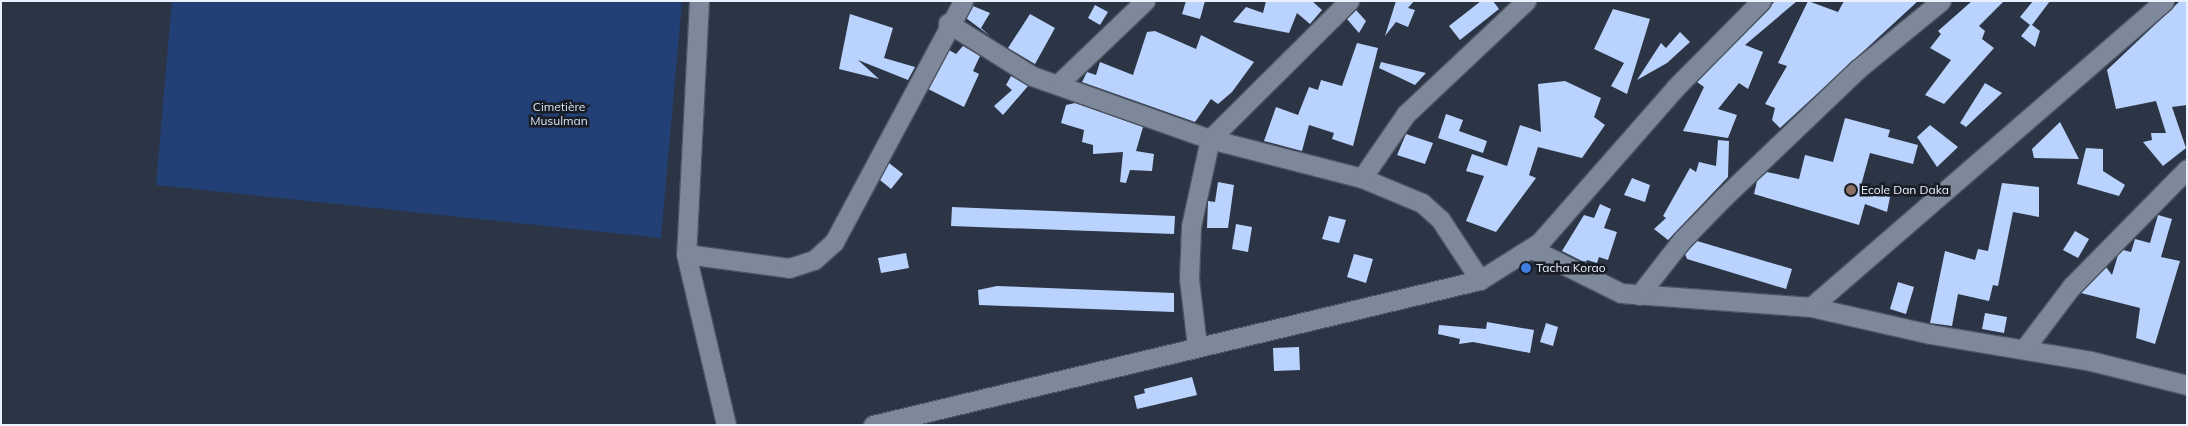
<!DOCTYPE html>
<html>
<head>
<meta charset="utf-8">
<style>
	body { margin:0 }
	#map { position:relative; width:2188px; height:426px; overflow:hidden; background:#2c3546; font-family:Mulish,sans-serif }
	div>[style] { position:absolute }
	.green>* { inset:0; background:#224075 }
	.building>* { inset:0; background:#bad3fe }
	.roads { filter:drop-shadow(1px 0 #4c5361) drop-shadow(-1px 0 #4c5361) drop-shadow(0 1px #4c5361) drop-shadow(0 -1px #4c5361) }
	.minor>* { height:19px; margin:-9.5px; padding:0 9.5px; transform-origin:9.5px; border-radius:9.5px; background:#7d889b }
	.dots>* { width:14px; height:14px; translate:-50% -50%; box-sizing:border-box; border:2px solid #181c24; border-radius:50% }
	span { translate:-50% -50%; white-space:nowrap; text-align:center; line-height:1.15; -webkit-text-stroke:5px #181c24; paint-order:stroke }
	.park-label { font-size:12px; color:#d5e0f3 }
	.poi-label { font-size:12px; color:#ebf1fc }
	.left { translate:0 -50%; text-align:left }
	.frame { position:absolute; inset:0; border:2px solid #ebf1fc; pointer-events:none }
</style>
</head>
<body>
<div id="map">
	<div class="green">
		<i style="clip-path:polygon(172px 1px,682px 1px,661px 238px,156px 185px)"></i>
	</div>
	<div class="building">
		<i style="clip-path:polygon(1186px 1px,1205px 1px,1200px 19px,1182px 14px)"></i>
		<i style="clip-path:polygon(1266px 1px,1312px 1px,1322px 10px,1310px 24px,1297px 13px,1289px 33px,1233px 22px,1246px 7px,1263px 13px)"></i>
		<i style="clip-path:polygon(1396px 1px,1414px 1px,1408px 8px,1415px 10px,1408px 27px,1396px 22px,1385px 36px)"></i>
		<i style="clip-path:polygon(1481px 1px,1493px 1px,1499px 9px,1460px 40px,1449px 26px)"></i>
		<i style="clip-path:polygon(1775px 1px,1797px 1px,1745px 45px,1763px 52px,1748px 89px,1739px 83px,1718px 109px,1737px 115px,1728px 138px,1683px 131px,1704px 87px,1697px 82px)"></i>
		<i style="clip-path:polygon(1808px 1px,1838px 12px,1844px 1px,1918px 1px,1780px 128px,1772px 120px,1775px 108px,1765px 104px,1787px 66px,1778px 63px)"></i>
		<i style="clip-path:polygon(1972px 1px,2004px 1px,1979px 26px,1985px 31px,1982px 39px,1994px 48px,1944px 104px,1925px 95px,1951px 60px,1930px 48px,1941px 34px,1938px 31px)"></i>
		<i style="clip-path:polygon(2033px 1px,2050px 1px,2032px 25px,2040px 31px,2035px 47px,2021px 36px,2030px 25px,2020px 17px)"></i>
		<i style="clip-path:polygon(2180px 1px,2187px 1px,2187px 105px,2172px 107px,2186px 148px,2163px 166px,2143px 142px,2152px 140px,2151px 133px,2166px 133px,2156px 101px,2116px 109px,2107px 70px)"></i>
		<i style="clip-path:polygon(1095px 5px,1108px 12px,1100px 25px,1088px 18px)"></i>
		<i style="clip-path:polygon(973px 6px,990px 13px,981px 28px,990px 36px,966px 18px)"></i>
		<i style="clip-path:polygon(1613px 9px,1650px 19px,1627px 94px,1611px 86px,1624px 63px,1594px 49px)"></i>
		<i style="clip-path:polygon(1356px 10px,1366px 21px,1359px 33px,1347px 19px)"></i>
		<i style="clip-path:polygon(850px 14px,893px 28px,884px 58px,915px 67px,908px 80px,858px 60px,879px 79px,839px 69px)"></i>
		<i style="clip-path:polygon(1030px 14px,1055px 28px,1035px 64px,1008px 48px)"></i>
		<i style="clip-path:polygon(1155px 31px,1196px 49px,1201px 35px,1254px 62px,1232px 92px,1218px 104px,1211px 99px,1195px 122px,1082px 82px,1087px 72px,1096px 75px,1100px 62px,1133px 75px,1147px 32px)"></i>
		<i style="clip-path:polygon(1680px 32px,1690px 42px,1667px 63px,1637px 80px,1661px 43px,1666px 48px)"></i>
		<i style="clip-path:polygon(1357px 43px,1378px 48px,1353px 146px,1332px 139px,1334px 133px,1309px 125px,1302px 151px,1264px 141px,1276px 107px,1298px 115px,1309px 87px,1318px 90px,1321px 80px,1342px 86px)"></i>
		<i style="clip-path:polygon(963px 46px,980px 56px,973px 71px,979px 74px,964px 107px,928px 89px,949px 50px,956px 54px)"></i>
		<i style="clip-path:polygon(1381px 62px,1426px 73px,1415px 85px,1379px 68px)"></i>
		<i style="clip-path:polygon(1011px 76px,1028px 86px,1003px 115px,994px 106px,1012px 90px,1006px 85px)"></i>
		<i style="clip-path:polygon(1565px 81px,1601px 98px,1594px 117px,1605px 125px,1582px 158px,1538px 147px,1529px 175px,1536px 178px,1496px 232px,1466px 221px,1484px 176px,1466px 171px,1472px 154px,1507px 166px,1520px 125px,1541px 132px,1538px 84px)"></i>
		<i style="clip-path:polygon(1985px 83px,2002px 93px,1966px 127px,1960px 123px)"></i>
		<i style="clip-path:polygon(1075px 103px,1143px 127px,1136px 151px,1154px 154px,1152px 171px,1130px 170px,1126px 183px,1120px 182px,1123px 152px,1093px 154px,1093px 145px,1082px 142px,1084px 130px,1061px 123px,1066px 105px)"></i>
		<i style="clip-path:polygon(1446px 114px,1463px 120px,1459px 131px,1487px 141px,1483px 153px,1438px 138px)"></i>
		<i style="clip-path:polygon(1845px 118px,1890px 130px,1888px 137px,1918px 145px,1913px 164px,1870px 153px,1860px 189px,1890px 197px,1887px 212px,1865px 204px,1859px 225px,1754px 194px,1757px 181px,1767px 172px,1799px 179px,1805px 155px,1833px 162px)"></i>
		<i style="clip-path:polygon(2060px 122px,2079px 159px,2034px 158px,2032px 149px)"></i>
		<i style="clip-path:polygon(1930px 125px,1958px 147px,1937px 167px,1917px 137px)"></i>
		<i style="clip-path:polygon(1406px 134px,1433px 143px,1425px 164px,1397px 155px)"></i>
		<i style="clip-path:polygon(1718px 140px,1729px 141px,1728px 177px,1668px 240px,1654px 229px,1666px 218px,1663px 216px,1690px 168px,1696px 172px,1699px 162px,1716px 166px)"></i>
		<i style="clip-path:polygon(2086px 148px,2103px 149px,2103px 171px,2125px 185px,2119px 196px,2077px 184px)"></i>
		<i style="clip-path:polygon(889px 163px,903px 174px,891px 189px,880px 180px)"></i>
		<i style="clip-path:polygon(1632px 178px,1650px 185px,1645px 202px,1624px 195px)"></i>
		<i style="clip-path:polygon(1218px 182px,1234px 185px,1228px 228px,1207px 228px,1208px 201px,1215px 202px)"></i>
		<i style="clip-path:polygon(2002px 183px,2039px 187px,2039px 217px,2013px 212px,1998px 286px,1993px 285px,1989px 301px,1958px 294px,1952px 326px,1930px 323px,1945px 251px,1975px 260px,1978px 249px,1988px 251px)"></i>
		<i style="clip-path:polygon(1600px 204px,1611px 209px,1604px 228px,1617px 232px,1608px 260px,1599px 257px,1597px 263px,1587px 260px,1586px 263px,1562px 251px,1584px 215px,1594px 218px)"></i>
		<i style="clip-path:polygon(952px 207px,1175px 216px,1174px 234px,951px 226px)"></i>
		<i style="clip-path:polygon(2158px 215px,2172px 219px,2161px 257px,2180px 261px,2155px 344px,2136px 338px,2140px 308px,2081px 293px,2106px 267px,2112px 275px,2118px 255px,2123px 250px,2131px 252px,2135px 239px,2150px 243px)"></i>
		<i style="clip-path:polygon(1329px 216px,1346px 220px,1339px 243px,1322px 239px)"></i>
		<i style="clip-path:polygon(1236px 224px,1252px 227px,1248px 252px,1232px 249px)"></i>
		<i style="clip-path:polygon(2075px 231px,2089px 239px,2078px 258px,2063px 250px)"></i>
		<i style="clip-path:polygon(1697px 241px,1792px 269px,1786px 289px,1687px 259px,1685px 254px)"></i>
		<i style="clip-path:polygon(906px 253px,909px 268px,881px 273px,878px 258px)"></i>
		<i style="clip-path:polygon(1354px 254px,1373px 259px,1366px 283px,1347px 277px)"></i>
		<i style="clip-path:polygon(1898px 282px,1914px 287px,1906px 314px,1890px 309px)"></i>
		<i style="clip-path:polygon(997px 286px,1174px 293px,1174px 312px,979px 305px,978px 290px)"></i>
		<i style="clip-path:polygon(1985px 313px,2007px 317px,2004px 333px,1982px 329px)"></i>
		<i style="clip-path:polygon(1487px 322px,1534px 330px,1530px 353px,1473px 342px,1459px 344px,1460px 339px,1438px 334px,1439px 325px,1486px 329px)"></i>
		<i style="clip-path:polygon(1546px 323px,1558px 327px,1553px 346px,1540px 342px)"></i>
		<i style="clip-path:polygon(1299px 347px,1300px 370px,1274px 371px,1273px 348px)"></i>
		<i style="clip-path:polygon(1192px 377px,1197px 395px,1137px 409px,1134px 396px,1145px 393px,1144px 389px)"></i>
	</div>
	<div class="roads">
		<div class="minor">
			<i style="left:699px;top:1px;width:253px;rotate:92.9deg"></i>
			<i style="left:686px;top:254px;width:176px;rotate:76.8deg"></i>
			<i style="left:948px;top:23px;width:99px;rotate:32.2deg"></i>
			<i style="left:1032px;top:76px;width:189px;rotate:19.5deg"></i>
			<i style="left:1210px;top:139px;width:157px;rotate:14.4deg"></i>
			<i style="left:1362px;top:178px;width:65px;rotate:22.6deg"></i>
			<i style="left:1422px;top:203px;width:24px;rotate:42deg"></i>
			<i style="left:1440px;top:219px;width:73px;rotate:56.7deg"></i>
			<i style="left:1057px;top:85px;width:122px;rotate:-43.7deg"></i>
			<i style="left:1362px;top:178px;width:78px;rotate:-55.5deg"></i>
			<i style="left:1406px;top:114px;width:165px;rotate:-43.3deg"></i>
			<i style="left:1532px;top:249px;width:99px;rotate:26.3deg"></i>
			<i style="left:1621px;top:293px;width:191px;rotate:4.2deg"></i>
			<i style="left:1811px;top:307px;width:122px;rotate:12.8deg"></i>
			<i style="left:1930px;top:334px;width:163px;rotate:9.5deg"></i>
			<i style="left:2091px;top:361px;width:99px;rotate:14deg"></i>
			<i style="left:686px;top:254px;width:104px;rotate:7.7deg"></i>
			<i style="left:789px;top:268px;width:26px;rotate:-18deg"></i>
			<i style="left:814px;top:260px;width:27px;rotate:-42deg"></i>
			<i style="left:834px;top:242px;width:273px;rotate:-61.8deg"></i>
			<i style="left:1639px;top:295px;width:70px;rotate:-52deg"></i>
			<i style="left:1682px;top:240px;width:60px;rotate:-45.7deg"></i>
			<i style="left:1724px;top:197px;width:185px;rotate:-43.7deg"></i>
			<i style="left:1858px;top:69px;width:107px;rotate:-39.3deg"></i>
			<i style="left:1811px;top:307px;width:467px;rotate:-40.9deg"></i>
			<i style="left:1197px;top:346px;width:67px;rotate:-96.8deg"></i>
			<i style="left:1189px;top:279px;width:53px;rotate:-87.8deg"></i>
			<i style="left:1191px;top:226px;width:89px;rotate:-77.7deg"></i>
			<i style="left:1210px;top:139px;width:196px;rotate:-44.8deg"></i>
			<i style="left:2024px;top:349px;width:78px;rotate:-52.8deg"></i>
			<i style="left:2071px;top:287px;width:165px;rotate:-45.5deg"></i>
			<i style="left:873px;top:425px;width:624px;rotate:-13.44deg"></i>
			<i style="left:1480px;top:280px;width:71px;rotate:-32.3deg"></i>
			<i style="left:1540px;top:242px;width:206px;rotate:-48.7deg"></i>
			<i style="left:1676px;top:87px;width:121px;rotate:-45.3deg"></i>
		</div>
	</div>
	<div class="dots">
		<i style="left:1851px;top:190px;background:#8d6e63"></i>
		<i style="left:1526px;top:268px;background:#3f7fe0"></i>
	</div>
	<div class="park-label">
		<span style="left:559px;top:114px">Cimetière<br>Musulman</span>
	</div>
	<div class="poi-label">
		<span class="left" style="left:1861px;top:190px">Ecole Dan Daka</span>
		<span class="left" style="left:1536px;top:268px">Tacha Korao</span>
	</div>
	<div class="frame"></div>
</div>
</body>
</html>
